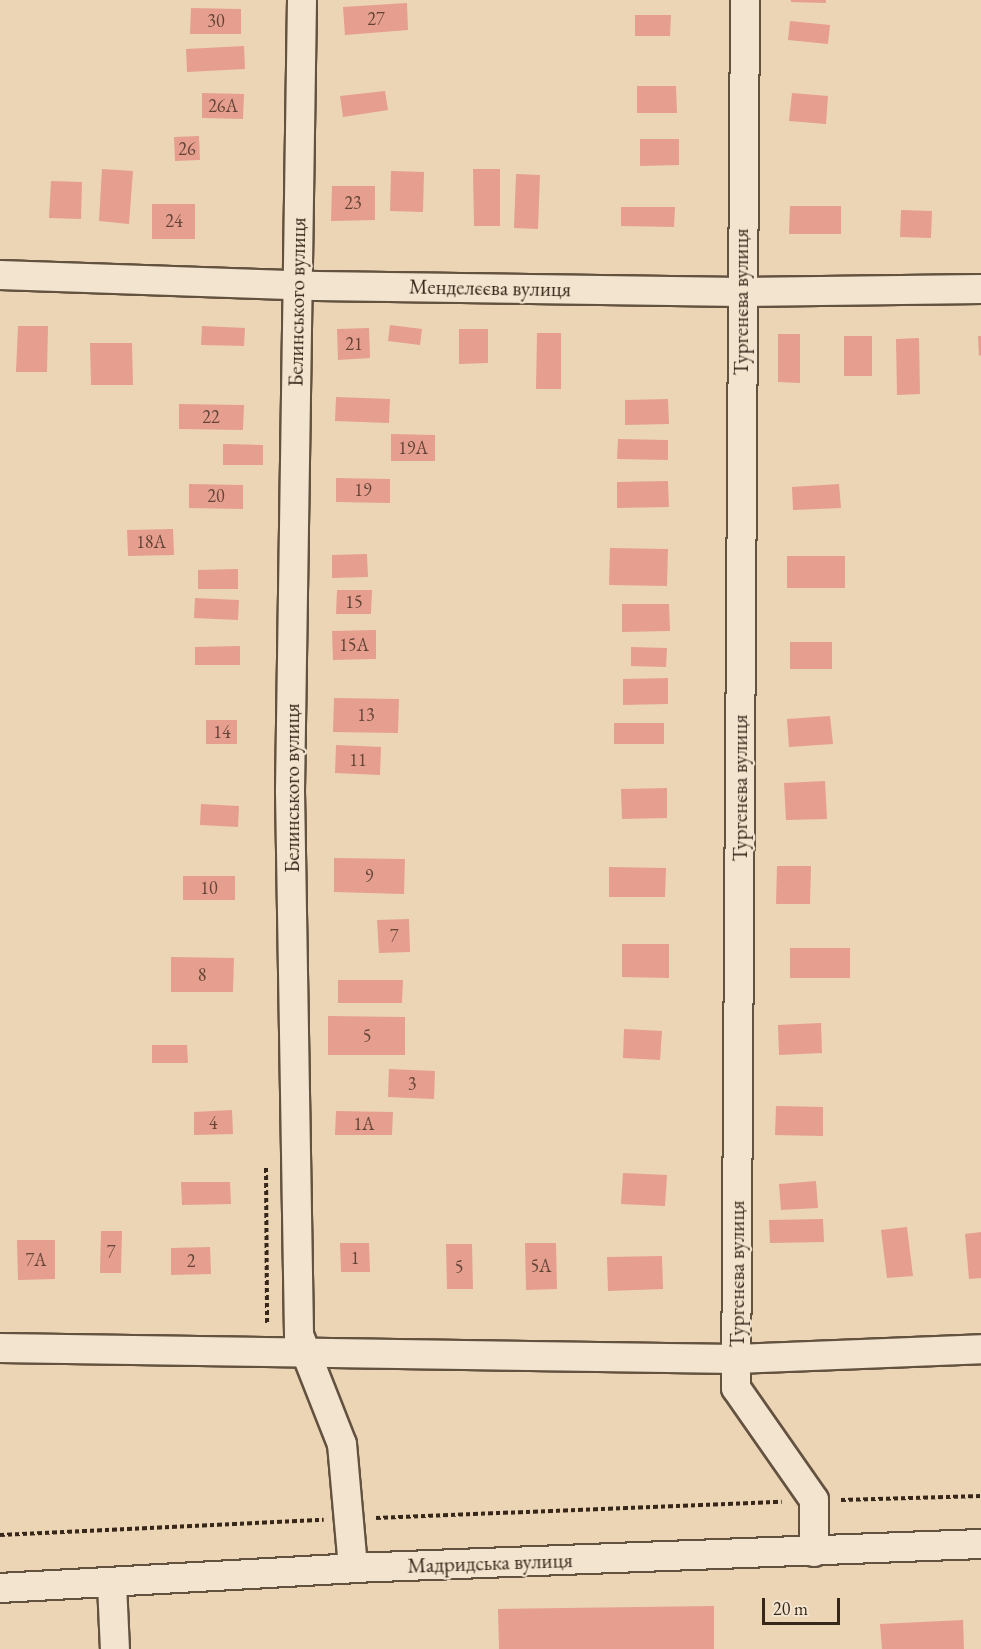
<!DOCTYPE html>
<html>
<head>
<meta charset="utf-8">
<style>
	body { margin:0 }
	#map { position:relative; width:981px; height:1649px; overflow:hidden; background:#ecd5b5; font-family:"EB Garamond",serif }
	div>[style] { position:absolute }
	.building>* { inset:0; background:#e69e8e }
	.path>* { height:4px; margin-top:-2px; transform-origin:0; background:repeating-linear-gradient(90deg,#36271a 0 4.5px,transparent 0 7.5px) }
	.roads { filter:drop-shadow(2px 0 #645241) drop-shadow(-2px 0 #645241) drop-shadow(0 2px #645241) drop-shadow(0 -2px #645241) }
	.minor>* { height:28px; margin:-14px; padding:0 14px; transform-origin:14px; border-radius:14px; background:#f3e4cf }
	span { translate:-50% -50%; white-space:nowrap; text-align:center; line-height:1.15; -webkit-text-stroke:4.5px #f3e4cf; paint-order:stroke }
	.number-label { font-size:18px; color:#624537 }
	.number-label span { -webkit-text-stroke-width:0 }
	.street-label { font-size:21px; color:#36271a }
	.scale { position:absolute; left:762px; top:1598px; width:78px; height:27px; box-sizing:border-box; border:3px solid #36271a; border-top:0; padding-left:8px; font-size:18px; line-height:21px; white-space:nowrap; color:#36271a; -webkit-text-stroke:4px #f3e4cf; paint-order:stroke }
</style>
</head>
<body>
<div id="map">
	<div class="building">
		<i style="clip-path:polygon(791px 0,826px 0,826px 3px,791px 2px)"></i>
		<i style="clip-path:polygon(407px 3px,408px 30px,345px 35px,343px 7px)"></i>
		<i style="clip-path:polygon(191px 8px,241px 9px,241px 34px,190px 34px)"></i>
		<i style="clip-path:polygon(635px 15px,671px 15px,670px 36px,635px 36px)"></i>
		<i style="clip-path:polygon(790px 21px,830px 25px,828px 44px,788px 40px)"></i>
		<i style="clip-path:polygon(244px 46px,245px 69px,187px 72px,186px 49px)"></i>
		<i style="clip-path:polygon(637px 86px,676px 86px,677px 113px,637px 113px)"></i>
		<i style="clip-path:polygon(385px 91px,388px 110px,343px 117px,340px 96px)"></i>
		<i style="clip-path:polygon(202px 93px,244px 94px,243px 119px,202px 118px)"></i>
		<i style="clip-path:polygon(792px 93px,828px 96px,826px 124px,789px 121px)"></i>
		<i style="clip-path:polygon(199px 136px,200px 160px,175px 161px,174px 137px)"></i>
		<i style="clip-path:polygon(640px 139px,679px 139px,679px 165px,640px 166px)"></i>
		<i style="clip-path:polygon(102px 169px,133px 171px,129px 224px,99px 221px)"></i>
		<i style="clip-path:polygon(473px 169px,500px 169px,500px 226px,474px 226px)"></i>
		<i style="clip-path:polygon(391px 171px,424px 172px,423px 212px,390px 211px)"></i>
		<i style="clip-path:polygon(516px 174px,540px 175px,538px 229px,514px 228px)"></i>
		<i style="clip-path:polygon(51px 181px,82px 182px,81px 219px,49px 218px)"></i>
		<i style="clip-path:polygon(332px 186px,375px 186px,375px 220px,331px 221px)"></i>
		<i style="clip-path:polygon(152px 204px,195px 204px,195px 239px,152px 239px)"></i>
		<i style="clip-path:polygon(790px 206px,841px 206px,841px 234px,789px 234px)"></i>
		<i style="clip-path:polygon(621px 207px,675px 207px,674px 227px,621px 226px)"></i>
		<i style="clip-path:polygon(901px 210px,932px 211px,931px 238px,900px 237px)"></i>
		<i style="clip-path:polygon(390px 325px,422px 329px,420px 345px,388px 341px)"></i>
		<i style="clip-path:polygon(18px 326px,48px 326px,47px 372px,16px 372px)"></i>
		<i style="clip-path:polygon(202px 326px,245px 328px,244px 346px,201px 345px)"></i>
		<i style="clip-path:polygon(369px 328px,370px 358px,338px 360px,337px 329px)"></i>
		<i style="clip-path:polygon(459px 329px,488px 329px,488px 363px,459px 364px)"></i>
		<i style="clip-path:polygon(537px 333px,561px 333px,561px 389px,536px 389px)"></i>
		<i style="clip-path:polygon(778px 334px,800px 334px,800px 383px,778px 382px)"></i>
		<i style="clip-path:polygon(844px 336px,872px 336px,872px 376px,844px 376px)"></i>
		<i style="clip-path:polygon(978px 336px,981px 336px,981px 355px,979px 356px)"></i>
		<i style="clip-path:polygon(919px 338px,920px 394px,897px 395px,896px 339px)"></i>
		<i style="clip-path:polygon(90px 343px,132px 343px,133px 385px,91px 385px)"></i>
		<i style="clip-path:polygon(336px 397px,390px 399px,389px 423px,335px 421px)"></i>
		<i style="clip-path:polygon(668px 399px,669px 424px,625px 425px,625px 400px)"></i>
		<i style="clip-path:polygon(179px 404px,244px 405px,243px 430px,179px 429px)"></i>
		<i style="clip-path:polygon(391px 434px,435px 435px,435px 461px,391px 461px)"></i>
		<i style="clip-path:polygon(618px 439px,668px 440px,668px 460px,617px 459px)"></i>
		<i style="clip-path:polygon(223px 444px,263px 445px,263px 465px,223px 465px)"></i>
		<i style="clip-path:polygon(336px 478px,390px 479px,390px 503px,336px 502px)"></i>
		<i style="clip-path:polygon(668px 481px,669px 507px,617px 508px,617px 482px)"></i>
		<i style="clip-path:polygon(189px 484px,243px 485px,243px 509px,189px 508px)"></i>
		<i style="clip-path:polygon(839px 484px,841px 508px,793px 510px,792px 487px)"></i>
		<i style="clip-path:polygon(173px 529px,174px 555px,128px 556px,127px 530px)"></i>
		<i style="clip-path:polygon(610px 548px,668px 549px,667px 586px,609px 585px)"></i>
		<i style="clip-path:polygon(367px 554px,368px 577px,332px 578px,332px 555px)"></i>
		<i style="clip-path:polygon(787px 556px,845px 556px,845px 588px,787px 588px)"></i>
		<i style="clip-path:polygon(238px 569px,238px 589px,198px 589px,198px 570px)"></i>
		<i style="clip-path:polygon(337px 590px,372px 590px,371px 614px,336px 614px)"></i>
		<i style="clip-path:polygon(195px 598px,239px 600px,238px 620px,194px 618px)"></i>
		<i style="clip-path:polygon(622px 604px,669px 604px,670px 631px,622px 632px)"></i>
		<i style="clip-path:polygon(376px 630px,376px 659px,333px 660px,332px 631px)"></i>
		<i style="clip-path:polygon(790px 642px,832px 642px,832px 669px,790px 669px)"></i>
		<i style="clip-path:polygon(240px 646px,240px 665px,195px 665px,195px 647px)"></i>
		<i style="clip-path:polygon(631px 647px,667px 648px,666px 667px,631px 666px)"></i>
		<i style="clip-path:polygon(668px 678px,668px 704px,623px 705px,623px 679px)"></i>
		<i style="clip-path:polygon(334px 698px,399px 699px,398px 733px,333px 732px)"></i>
		<i style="clip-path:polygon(830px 716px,833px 744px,789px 747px,787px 719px)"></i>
		<i style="clip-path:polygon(206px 720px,237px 720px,237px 744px,206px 744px)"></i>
		<i style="clip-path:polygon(614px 723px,664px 723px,664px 744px,614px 744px)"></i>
		<i style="clip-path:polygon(336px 745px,381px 747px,380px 775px,335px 773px)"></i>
		<i style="clip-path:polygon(825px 781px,827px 819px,786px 820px,784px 783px)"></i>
		<i style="clip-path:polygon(667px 788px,667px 818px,622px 819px,621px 789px)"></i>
		<i style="clip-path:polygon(201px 804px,239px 806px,238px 827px,200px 825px)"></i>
		<i style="clip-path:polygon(334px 858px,405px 859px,404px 894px,334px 892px)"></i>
		<i style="clip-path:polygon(777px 866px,811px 866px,810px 904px,776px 904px)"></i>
		<i style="clip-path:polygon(609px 867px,666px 868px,665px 897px,609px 897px)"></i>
		<i style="clip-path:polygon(183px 876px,235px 876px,235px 900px,183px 900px)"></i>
		<i style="clip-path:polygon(409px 919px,410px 952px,379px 953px,377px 920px)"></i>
		<i style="clip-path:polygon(622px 944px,669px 944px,669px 978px,622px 977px)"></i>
		<i style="clip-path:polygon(790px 948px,850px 948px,850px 978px,790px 978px)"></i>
		<i style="clip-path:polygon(171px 957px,234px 958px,233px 992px,171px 992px)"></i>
		<i style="clip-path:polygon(338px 980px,403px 980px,402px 1003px,338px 1003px)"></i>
		<i style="clip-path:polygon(328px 1016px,405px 1017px,405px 1055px,328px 1055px)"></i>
		<i style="clip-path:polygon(821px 1023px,822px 1053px,779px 1055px,778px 1025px)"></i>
		<i style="clip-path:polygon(624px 1029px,662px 1031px,660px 1060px,623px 1058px)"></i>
		<i style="clip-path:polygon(152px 1045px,187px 1045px,188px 1063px,152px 1063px)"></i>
		<i style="clip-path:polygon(389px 1069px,435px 1071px,434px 1099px,388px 1097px)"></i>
		<i style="clip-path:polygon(776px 1106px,823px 1107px,823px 1136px,775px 1135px)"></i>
		<i style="clip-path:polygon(232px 1110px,233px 1134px,194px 1135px,194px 1112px)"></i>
		<i style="clip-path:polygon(336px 1111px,393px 1112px,392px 1135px,335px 1135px)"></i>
		<i style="clip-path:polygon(623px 1173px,667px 1175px,665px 1206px,621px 1204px)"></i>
		<i style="clip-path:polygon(816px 1181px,818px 1208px,781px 1210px,779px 1184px)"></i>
		<i style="clip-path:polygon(181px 1182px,230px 1182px,231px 1204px,182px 1205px)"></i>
		<i style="clip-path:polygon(823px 1219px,824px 1242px,770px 1243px,769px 1220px)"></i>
		<i style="clip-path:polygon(907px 1227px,913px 1276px,887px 1278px,881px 1230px)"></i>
		<i style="clip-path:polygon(101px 1231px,122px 1231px,121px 1273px,100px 1273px)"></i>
		<i style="clip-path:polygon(981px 1232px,981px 1278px,969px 1279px,965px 1234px)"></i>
		<i style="clip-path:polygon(17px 1240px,55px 1240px,55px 1279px,18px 1280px)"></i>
		<i style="clip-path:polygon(340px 1243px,369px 1243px,370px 1272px,341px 1272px)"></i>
		<i style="clip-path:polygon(525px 1243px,556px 1243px,557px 1289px,526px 1290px)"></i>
		<i style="clip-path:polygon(446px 1244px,472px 1244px,473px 1289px,447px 1289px)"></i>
		<i style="clip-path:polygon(210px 1247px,211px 1274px,171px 1275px,171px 1248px)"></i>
		<i style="clip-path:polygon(662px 1256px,663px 1289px,608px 1291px,607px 1257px)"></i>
		<i style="clip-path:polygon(714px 1606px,714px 1649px,499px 1649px,498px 1609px)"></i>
		<i style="clip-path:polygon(963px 1620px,964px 1649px,882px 1649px,880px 1624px)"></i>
	</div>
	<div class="path">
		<i style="left:266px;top:1168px;width:155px;rotate:89.6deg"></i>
		<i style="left:841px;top:1500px;width:140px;rotate:-1.6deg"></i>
		<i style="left:376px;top:1518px;width:406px;rotate:-2.3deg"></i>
		<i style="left:0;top:1535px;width:324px;rotate:-2.7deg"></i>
	</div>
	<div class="roads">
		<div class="minor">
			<i style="left:302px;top:0;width:791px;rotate:90.87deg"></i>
			<i style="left:290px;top:791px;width:544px;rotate:89.05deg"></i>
			<i style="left:299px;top:1335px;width:117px;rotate:68.5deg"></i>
			<i style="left:342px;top:1444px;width:124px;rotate:84.9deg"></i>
			<i style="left:745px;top:0;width:1388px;rotate:90.37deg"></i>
			<i style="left:736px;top:1388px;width:136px;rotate:55.1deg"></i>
			<i style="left:814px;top:1500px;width:52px;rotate:90deg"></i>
			<i style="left:0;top:275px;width:317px;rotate:2deg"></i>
			<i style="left:317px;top:286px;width:424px;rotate:0.8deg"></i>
			<i style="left:741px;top:292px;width:240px;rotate:-0.7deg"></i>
			<i style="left:0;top:1348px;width:736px;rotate:0.86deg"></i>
			<i style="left:736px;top:1359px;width:245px;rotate:-2.3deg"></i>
			<i style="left:112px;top:1584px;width:65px;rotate:87.4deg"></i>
			<i style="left:0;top:1588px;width:354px;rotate:-3.2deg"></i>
			<i style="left:353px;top:1568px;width:628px;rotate:-2.19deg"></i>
		</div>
	</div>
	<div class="number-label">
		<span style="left:376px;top:19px">27</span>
		<span style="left:216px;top:21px">30</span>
		<span style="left:223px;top:106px">26А</span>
		<span style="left:187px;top:149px">26</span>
		<span style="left:353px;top:203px">23</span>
		<span style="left:174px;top:221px">24</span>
		<span style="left:354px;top:344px">21</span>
		<span style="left:211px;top:417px">22</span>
		<span style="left:413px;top:448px">19А</span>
		<span style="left:363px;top:490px">19</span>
		<span style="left:216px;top:496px">20</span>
		<span style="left:151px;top:542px">18А</span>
		<span style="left:354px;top:602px">15</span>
		<span style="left:354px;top:645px">15А</span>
		<span style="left:366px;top:715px">13</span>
		<span style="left:222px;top:732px">14</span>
		<span style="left:358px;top:760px">11</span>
		<span style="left:369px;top:876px">9</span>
		<span style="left:209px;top:888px">10</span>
		<span style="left:394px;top:936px">7</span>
		<span style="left:202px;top:975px">8</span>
		<span style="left:367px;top:1036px">5</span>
		<span style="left:412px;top:1084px">3</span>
		<span style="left:213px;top:1123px">4</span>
		<span style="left:364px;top:1124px">1А</span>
		<span style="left:111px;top:1252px">7</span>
		<span style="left:355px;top:1258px">1</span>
		<span style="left:36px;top:1260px">7А</span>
		<span style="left:191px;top:1261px">2</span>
		<span style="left:541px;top:1266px">5А</span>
		<span style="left:459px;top:1267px">5</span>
	</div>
	<div class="street-label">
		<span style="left:490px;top:288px;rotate:1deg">Менделєєва вулиця</span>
		<span style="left:297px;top:302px;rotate:-89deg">Белинського вулиця</span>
		<span style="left:741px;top:302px;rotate:-90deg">Тургенєва вулиця</span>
		<span style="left:292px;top:788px;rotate:-90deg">Белинського вулиця</span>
		<span style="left:740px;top:788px;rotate:-90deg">Тургенєва вулиця</span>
		<span style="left:737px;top:1274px;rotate:-90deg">Тургенєва вулиця</span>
		<span style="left:490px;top:1563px;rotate:-2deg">Мадридська вулиця</span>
	</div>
	<div class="scale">20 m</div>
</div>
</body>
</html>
